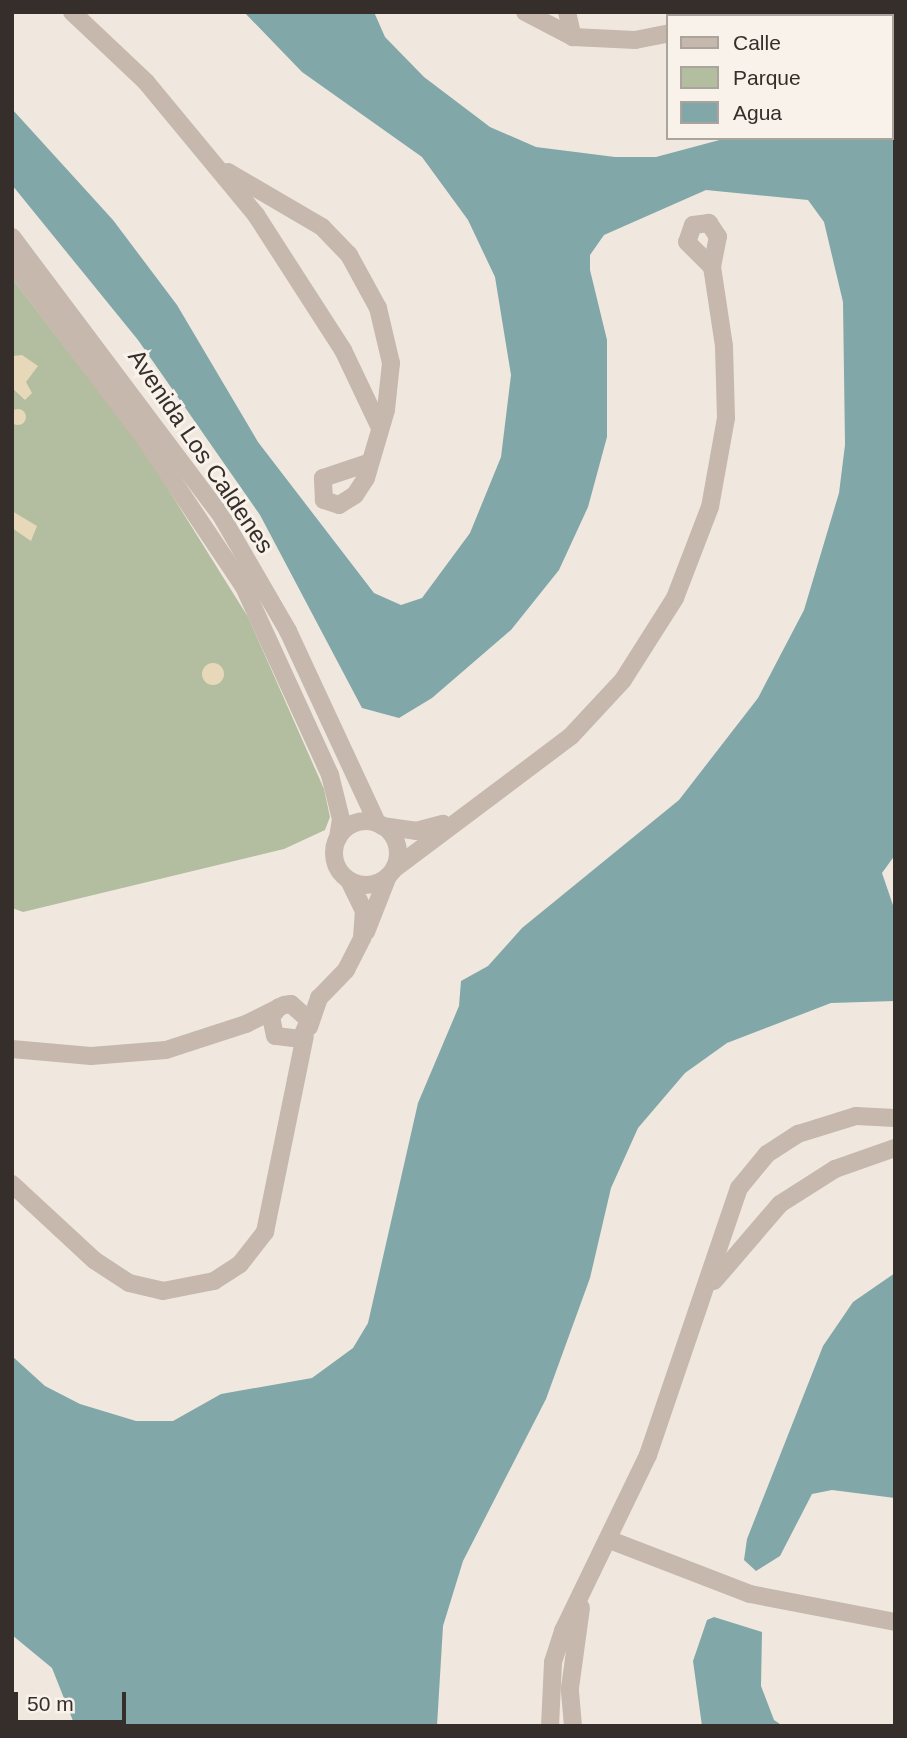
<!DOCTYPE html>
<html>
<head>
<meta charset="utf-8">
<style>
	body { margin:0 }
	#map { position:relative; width:907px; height:1738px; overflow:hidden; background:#f0e8df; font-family:Helvetica,sans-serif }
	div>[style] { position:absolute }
	.green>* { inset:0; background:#b3bda0 }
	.sand>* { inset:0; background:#e7d8b9 }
	.round { border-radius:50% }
	.water>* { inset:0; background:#81a7a9 }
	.minor>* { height:18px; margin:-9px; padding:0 9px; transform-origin:9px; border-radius:9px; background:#c6b8ac }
	.minor>.ring { margin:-9px; padding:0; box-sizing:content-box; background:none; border:18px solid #c6b8ac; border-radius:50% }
	span { translate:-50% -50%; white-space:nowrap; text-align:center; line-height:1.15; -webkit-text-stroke:6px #f8f2ea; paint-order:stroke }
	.street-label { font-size:24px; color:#352e2a }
	.frame { position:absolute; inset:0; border:14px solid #352e2a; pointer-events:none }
	.legend { position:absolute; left:666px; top:14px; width:228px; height:126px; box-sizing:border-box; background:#f8f2ea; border:2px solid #aaa49d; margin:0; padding:9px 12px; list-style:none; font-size:21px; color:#352e2a }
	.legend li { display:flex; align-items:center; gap:14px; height:35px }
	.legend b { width:35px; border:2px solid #aaa49d }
	.scale { position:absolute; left:14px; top:1692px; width:112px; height:32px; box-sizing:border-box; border:4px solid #352e2a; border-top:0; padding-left:9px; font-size:21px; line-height:24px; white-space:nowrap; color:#352e2a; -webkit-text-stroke:5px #f8f2ea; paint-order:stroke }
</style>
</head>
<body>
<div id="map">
	<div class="green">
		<i style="clip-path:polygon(12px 278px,145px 452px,248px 617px,324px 789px,330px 817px,325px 830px,284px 849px,23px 912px,12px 908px)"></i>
	</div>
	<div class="sand">
		<i style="clip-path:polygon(22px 355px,38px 366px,26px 382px,32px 393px,25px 400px,12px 388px,12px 356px)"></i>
		<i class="round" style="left:10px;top:409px;width:16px;height:16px"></i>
		<i style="clip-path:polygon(12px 511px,37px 526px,31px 541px,12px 528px)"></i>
		<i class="round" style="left:202px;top:663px;width:22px;height:22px"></i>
	</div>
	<div class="water">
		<i style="clip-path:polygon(244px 12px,374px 12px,385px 37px,424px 77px,490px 127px,536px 147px,615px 157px,656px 157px,727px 138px,891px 138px,891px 16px,871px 16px,895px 12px,895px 855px,882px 873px,895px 911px,895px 1001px,831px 1003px,727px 1043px,685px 1073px,638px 1128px,611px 1188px,590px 1278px,546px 1399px,463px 1561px,443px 1626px,437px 1726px,75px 1726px,52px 1668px,12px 1635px,12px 1356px,45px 1386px,80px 1404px,136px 1421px,173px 1421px,221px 1394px,312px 1378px,353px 1348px,368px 1323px,418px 1103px,459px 1006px,461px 981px,488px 966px,522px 928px,679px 800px,758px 698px,804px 610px,839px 493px,845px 445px,843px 302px,824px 222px,808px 200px,706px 190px,604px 235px,590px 255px,590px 270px,607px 340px,607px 437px,588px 507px,559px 570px,511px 630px,432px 698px,399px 718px,362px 708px,260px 515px,138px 340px,12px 185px,12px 109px,113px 220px,177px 305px,258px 442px,374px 593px,401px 605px,422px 598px,470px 533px,501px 457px,511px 375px,495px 277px,468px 220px,422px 157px,302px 72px)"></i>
		<i style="clip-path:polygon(895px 1273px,895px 1498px,832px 1490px,812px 1494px,780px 1556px,756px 1571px,744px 1560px,747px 1539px,823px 1346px,853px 1302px)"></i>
		<i style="clip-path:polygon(714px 1617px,762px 1632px,761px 1686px,774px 1720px,783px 1726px,702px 1726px,693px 1661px,707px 1620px)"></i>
	</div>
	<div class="minor">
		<i style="left:72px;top:12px;width:102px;rotate:43.4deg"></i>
		<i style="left:146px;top:82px;width:173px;rotate:50.4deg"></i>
		<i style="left:256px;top:215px;width:161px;rotate:57.2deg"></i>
		<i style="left:343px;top:350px;width:86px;rotate:64.6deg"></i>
		<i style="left:525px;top:12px;width:54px;rotate:27.5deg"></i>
		<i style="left:573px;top:37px;width:62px;rotate:2.8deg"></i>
		<i style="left:635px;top:40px;width:33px;rotate:-11deg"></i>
		<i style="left:567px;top:12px;width:26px;rotate:77deg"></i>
		<i style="left:708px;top:16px;width:7px;rotate:-34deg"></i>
		<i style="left:228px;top:172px;width:109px;rotate:30.3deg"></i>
		<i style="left:322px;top:227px;width:39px;rotate:46deg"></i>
		<i style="left:349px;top:255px;width:60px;rotate:61.3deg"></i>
		<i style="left:378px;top:308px;width:57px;rotate:76.7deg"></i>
		<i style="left:391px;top:363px;width:47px;rotate:96.1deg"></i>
		<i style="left:386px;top:410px;width:71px;rotate:106.4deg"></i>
		<i style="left:366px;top:478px;width:20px;rotate:123deg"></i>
		<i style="left:355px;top:495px;width:19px;rotate:148deg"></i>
		<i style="left:339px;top:505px;width:16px;rotate:-162deg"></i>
		<i style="left:324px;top:500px;width:22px;rotate:-93deg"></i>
		<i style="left:323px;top:478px;width:47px;rotate:-18.4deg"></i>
		<i style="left:12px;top:237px;width:350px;rotate:53.1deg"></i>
		<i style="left:222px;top:517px;width:132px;rotate:59.9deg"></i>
		<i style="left:288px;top:631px;width:212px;rotate:65.1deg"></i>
		<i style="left:12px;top:263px;width:221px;rotate:52.9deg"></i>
		<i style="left:145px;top:439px;width:178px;rotate:56.2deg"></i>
		<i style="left:244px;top:587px;width:207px;rotate:65.4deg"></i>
		<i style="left:330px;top:775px;width:45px;rotate:76deg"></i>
		<i style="left:341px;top:819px;width:19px;rotate:99deg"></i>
		<i class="ring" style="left:334px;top:821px;width:46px;height:46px"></i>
		<i style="left:382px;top:826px;width:34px;rotate:8deg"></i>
		<i style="left:416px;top:831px;width:28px;rotate:-15deg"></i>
		<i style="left:394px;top:869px;width:221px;rotate:-36.9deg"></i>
		<i style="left:571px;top:736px;width:76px;rotate:-47.1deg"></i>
		<i style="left:623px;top:680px;width:97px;rotate:-57.6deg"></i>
		<i style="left:675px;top:598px;width:97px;rotate:-69deg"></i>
		<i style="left:710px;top:507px;width:90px;rotate:-79.8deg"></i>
		<i style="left:726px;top:418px;width:72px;rotate:-91.6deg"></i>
		<i style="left:724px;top:346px;width:80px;rotate:-98.6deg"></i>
		<i style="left:712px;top:267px;width:31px;rotate:-79deg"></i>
		<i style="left:718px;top:237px;width:17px;rotate:-123deg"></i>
		<i style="left:709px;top:223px;width:16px;rotate:173deg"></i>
		<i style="left:693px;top:225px;width:18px;rotate:109deg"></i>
		<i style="left:687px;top:242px;width:35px;rotate:45deg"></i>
		<i style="left:366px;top:932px;width:60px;rotate:-68.6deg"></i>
		<i style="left:309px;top:1027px;width:31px;rotate:-71deg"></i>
		<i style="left:319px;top:998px;width:39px;rotate:-46deg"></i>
		<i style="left:346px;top:970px;width:36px;rotate:-63deg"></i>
		<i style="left:362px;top:938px;width:27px;rotate:-86deg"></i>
		<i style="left:364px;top:911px;width:34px;rotate:-116deg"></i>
		<i style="left:12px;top:1049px;width:79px;rotate:5.1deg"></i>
		<i style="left:91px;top:1056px;width:75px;rotate:-4.6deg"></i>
		<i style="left:166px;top:1050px;width:84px;rotate:-18deg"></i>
		<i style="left:246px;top:1024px;width:42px;rotate:-26.6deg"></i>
		<i style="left:284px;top:1005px;width:7px;rotate:-8deg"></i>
		<i style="left:291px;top:1004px;width:24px;rotate:42deg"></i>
		<i style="left:309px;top:1020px;width:21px;rotate:113deg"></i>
		<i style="left:301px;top:1039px;width:26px;rotate:-173deg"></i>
		<i style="left:275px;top:1036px;width:19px;rotate:-102deg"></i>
		<i style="left:271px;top:1017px;width:13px;rotate:-51deg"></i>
		<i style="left:12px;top:1184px;width:112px;rotate:42.8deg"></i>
		<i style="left:94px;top:1260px;width:42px;rotate:33.3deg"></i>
		<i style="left:129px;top:1283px;width:35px;rotate:13deg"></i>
		<i style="left:163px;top:1291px;width:52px;rotate:-11.1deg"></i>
		<i style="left:214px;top:1281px;width:31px;rotate:-33deg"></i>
		<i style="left:240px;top:1264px;width:41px;rotate:-52deg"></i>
		<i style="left:265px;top:1232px;width:200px;rotate:-78.5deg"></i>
		<i style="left:714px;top:1281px;width:101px;rotate:-49.4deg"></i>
		<i style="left:780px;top:1204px;width:65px;rotate:-32.5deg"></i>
		<i style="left:835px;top:1169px;width:64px;rotate:-19.3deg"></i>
		<i style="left:610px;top:1540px;width:150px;rotate:21.1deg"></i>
		<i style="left:750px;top:1594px;width:148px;rotate:10.9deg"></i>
		<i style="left:550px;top:1726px;width:64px;rotate:-87.3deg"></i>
		<i style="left:553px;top:1662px;width:33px;rotate:-72deg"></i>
		<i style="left:563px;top:1631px;width:195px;rotate:-64.2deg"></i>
		<i style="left:648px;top:1455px;width:282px;rotate:-71.2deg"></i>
		<i style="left:739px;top:1188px;width:44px;rotate:-50.5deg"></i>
		<i style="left:767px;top:1154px;width:37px;rotate:-33deg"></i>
		<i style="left:798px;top:1134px;width:61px;rotate:-17.2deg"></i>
		<i style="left:856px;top:1116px;width:39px;rotate:3deg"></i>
		<i style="left:573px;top:1726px;width:38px;rotate:-95deg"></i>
		<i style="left:570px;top:1688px;width:81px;rotate:-82.2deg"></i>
	</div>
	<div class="street-label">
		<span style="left:201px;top:451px;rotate:56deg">Avenida Los Caldenes</span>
	</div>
	<div class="frame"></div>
	<ul class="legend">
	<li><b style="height:9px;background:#c6b8ac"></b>Calle</li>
	<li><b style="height:19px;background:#b3bda0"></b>Parque</li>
	<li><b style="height:19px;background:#81a7a9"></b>Agua</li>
	</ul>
	<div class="scale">50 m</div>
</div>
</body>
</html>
